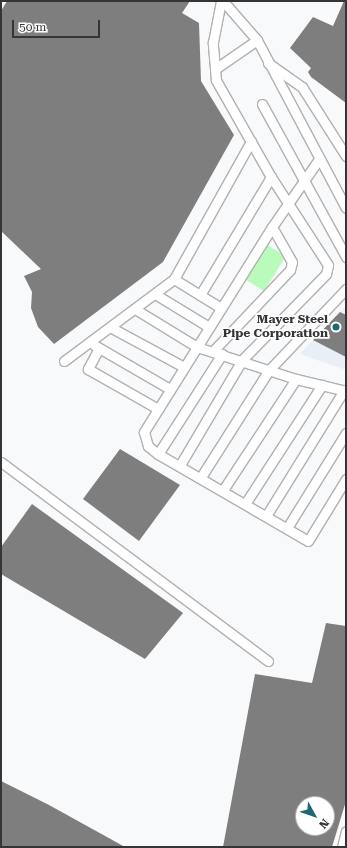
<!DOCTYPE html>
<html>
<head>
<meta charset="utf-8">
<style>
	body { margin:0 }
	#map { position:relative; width:347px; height:848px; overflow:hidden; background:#f8f9fa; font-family:"Roboto Serif",serif }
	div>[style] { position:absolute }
	.built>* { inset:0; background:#eaeef6 }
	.green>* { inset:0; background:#b9fbbb }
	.building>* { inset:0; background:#7f7e7e }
	.roads { filter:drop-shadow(1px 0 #b1b1b3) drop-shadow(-1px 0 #b1b1b3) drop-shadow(0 1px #b1b1b3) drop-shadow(0 -1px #b1b1b3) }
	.street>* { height:9px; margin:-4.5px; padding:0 4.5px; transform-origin:4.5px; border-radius:4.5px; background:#fff }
	.dots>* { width:11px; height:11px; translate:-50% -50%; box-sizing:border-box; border:2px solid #fff; border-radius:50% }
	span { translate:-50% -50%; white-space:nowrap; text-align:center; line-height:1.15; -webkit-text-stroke:3.5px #fff; paint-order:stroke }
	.poi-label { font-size:12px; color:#353536; font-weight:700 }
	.right { translate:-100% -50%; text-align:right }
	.frame { position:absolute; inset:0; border:2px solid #353536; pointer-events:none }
	.north { position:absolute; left:295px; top:796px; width:40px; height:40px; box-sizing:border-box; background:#fff; border:1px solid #aeaeaf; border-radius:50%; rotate:130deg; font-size:11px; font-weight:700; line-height:16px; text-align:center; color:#353536 }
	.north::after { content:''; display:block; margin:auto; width:14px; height:18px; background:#1f6a72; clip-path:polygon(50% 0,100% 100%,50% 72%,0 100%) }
	.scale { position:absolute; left:12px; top:20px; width:88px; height:18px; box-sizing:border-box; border:2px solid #353536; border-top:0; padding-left:5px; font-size:12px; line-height:14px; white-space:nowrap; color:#353536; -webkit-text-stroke:3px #fff; paint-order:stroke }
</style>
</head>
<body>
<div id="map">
	<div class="built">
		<i style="clip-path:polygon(346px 306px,346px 370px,300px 354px,340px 312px)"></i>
	</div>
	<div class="green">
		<i style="clip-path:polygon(267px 245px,286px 256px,264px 291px,246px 280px)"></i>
	</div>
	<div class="building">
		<i style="clip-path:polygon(7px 1px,190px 1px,182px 13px,199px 23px,201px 81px,234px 135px,163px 262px,54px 344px,38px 327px,31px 308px,32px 292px,24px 276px,41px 269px,1px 231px,1px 11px)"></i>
		<i style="clip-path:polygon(344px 1px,346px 1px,346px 103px,311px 77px,308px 72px,311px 68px,290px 48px,313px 17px,333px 26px)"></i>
		<i style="clip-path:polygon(340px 312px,346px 315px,346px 357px,313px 340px)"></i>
		<i style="clip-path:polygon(120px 449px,180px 485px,139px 541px,83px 499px)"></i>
		<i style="clip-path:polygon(32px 504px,183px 613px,145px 659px,1px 574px,1px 547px)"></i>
		<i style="clip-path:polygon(evenodd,326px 623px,346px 626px,346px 801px,332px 847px,223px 847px,255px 674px,312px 683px,326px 623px,303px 804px,327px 804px,327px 828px,303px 828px,303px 804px)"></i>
		<i style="clip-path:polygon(1px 781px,49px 805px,125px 847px,1px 847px)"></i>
	</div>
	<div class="roads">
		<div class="street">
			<i style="left:223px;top:1px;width:52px;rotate:48.9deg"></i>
			<i style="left:257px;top:40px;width:190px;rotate:62.1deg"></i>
			<i style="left:268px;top:63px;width:42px;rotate:35.2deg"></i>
			<i style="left:302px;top:87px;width:82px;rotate:57.5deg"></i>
			<i style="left:215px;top:69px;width:51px;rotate:-34.6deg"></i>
			<i style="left:262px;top:104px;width:175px;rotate:61.2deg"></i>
			<i style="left:319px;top:159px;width:83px;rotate:124.7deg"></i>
			<i style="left:272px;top:227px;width:242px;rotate:122deg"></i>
			<i style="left:144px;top:432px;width:15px;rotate:74deg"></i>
			<i style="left:148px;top:446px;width:13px;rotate:39deg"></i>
			<i style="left:158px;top:454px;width:173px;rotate:30.1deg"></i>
			<i style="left:308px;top:541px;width:73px;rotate:-58.5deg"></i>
			<i style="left:174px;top:279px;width:55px;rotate:31.7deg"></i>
			<i style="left:155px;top:294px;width:63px;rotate:31.4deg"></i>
			<i style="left:200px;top:295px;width:138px;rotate:-59deg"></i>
			<i style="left:135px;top:309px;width:73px;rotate:31.5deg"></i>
			<i style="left:197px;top:347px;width:104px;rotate:17.9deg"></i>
			<i style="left:296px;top:379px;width:51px;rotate:13.5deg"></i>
			<i style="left:110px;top:327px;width:84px;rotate:28.4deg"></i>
			<i style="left:94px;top:345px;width:88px;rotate:30.1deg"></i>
			<i style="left:99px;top:348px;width:24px;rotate:118deg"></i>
			<i style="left:88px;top:369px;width:81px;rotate:29.7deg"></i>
			<i style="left:213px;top:351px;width:112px;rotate:-46.5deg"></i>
			<i style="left:290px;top:270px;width:8px;rotate:-76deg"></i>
			<i style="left:292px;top:262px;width:40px;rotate:-119.7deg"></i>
			<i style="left:64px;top:361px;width:137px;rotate:-36.7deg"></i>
			<i style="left:174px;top:279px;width:158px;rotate:-60.8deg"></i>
			<i style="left:158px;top:454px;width:119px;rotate:-57.4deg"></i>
			<i style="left:1px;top:462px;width:333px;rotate:36.7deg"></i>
			<i style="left:180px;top:465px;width:122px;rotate:-59.4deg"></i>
			<i style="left:242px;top:360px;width:120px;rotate:-45.7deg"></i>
			<i style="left:326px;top:274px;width:9px;rotate:-77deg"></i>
			<i style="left:328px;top:265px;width:105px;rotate:-122.9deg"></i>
			<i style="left:271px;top:177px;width:112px;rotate:-119.6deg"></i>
			<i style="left:216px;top:80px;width:38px;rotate:-95deg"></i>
			<i style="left:213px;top:42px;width:42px;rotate:-79deg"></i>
			<i style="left:201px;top:477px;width:127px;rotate:-57.6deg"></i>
			<i style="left:269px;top:370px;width:112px;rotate:-46.5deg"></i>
			<i style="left:223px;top:490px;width:133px;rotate:-56.7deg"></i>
			<i style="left:245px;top:504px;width:142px;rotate:-57.1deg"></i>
			<i style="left:266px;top:516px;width:148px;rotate:-58.2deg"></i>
			<i style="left:287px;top:528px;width:112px;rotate:-58.2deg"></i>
			<i style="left:342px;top:847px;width:16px;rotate:-76deg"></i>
		</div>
	</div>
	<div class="dots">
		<i style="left:336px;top:327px;background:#1f6a72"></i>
	</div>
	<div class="poi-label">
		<span class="right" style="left:328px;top:327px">Mayer Steel<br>Pipe Corporation</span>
	</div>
	<div class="frame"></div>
	<div class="north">N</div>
	<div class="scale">50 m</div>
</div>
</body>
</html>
